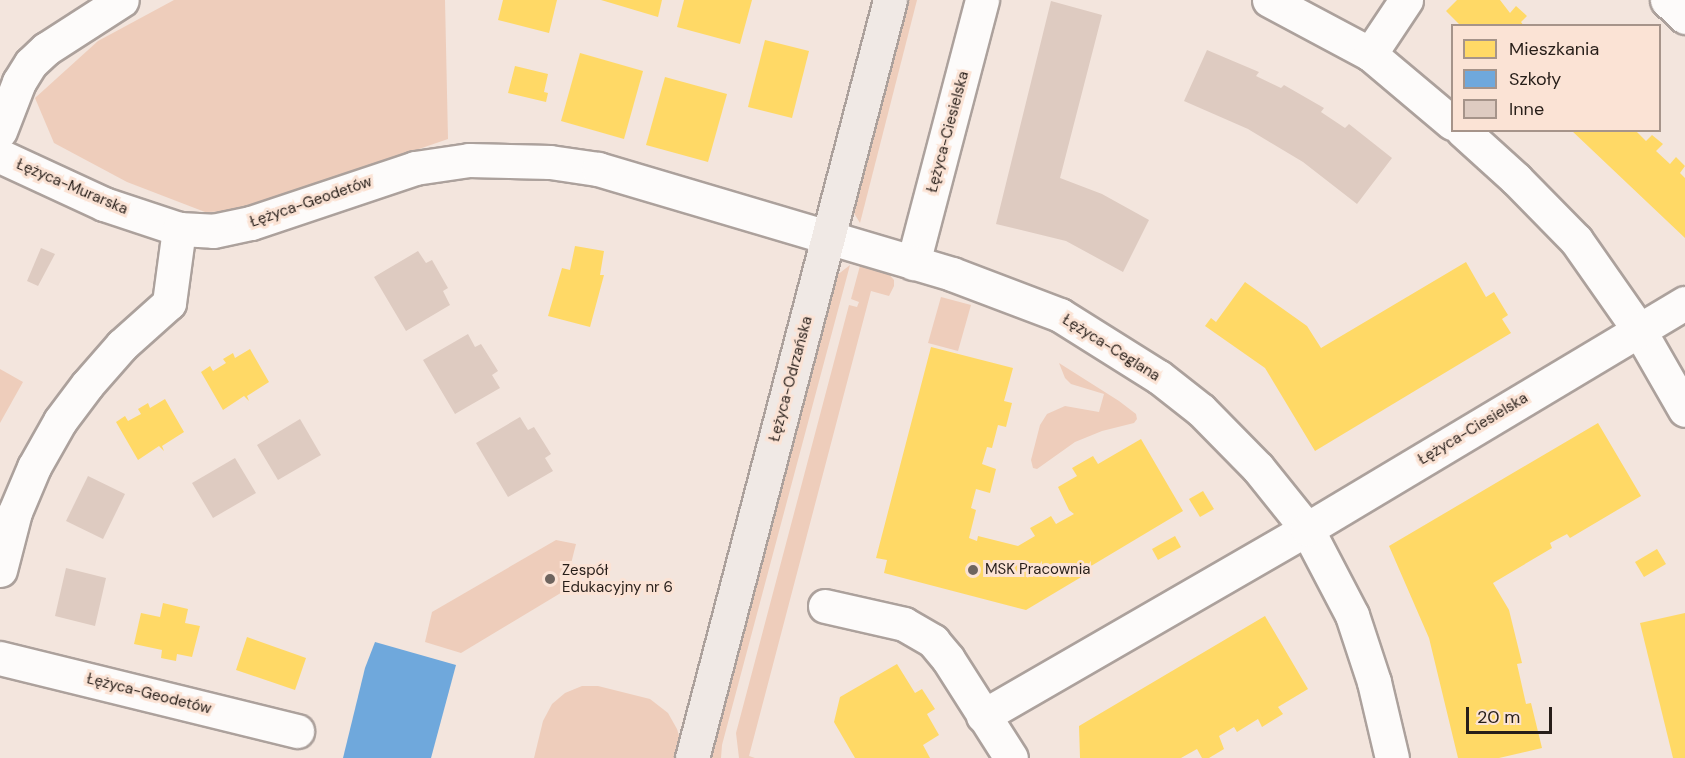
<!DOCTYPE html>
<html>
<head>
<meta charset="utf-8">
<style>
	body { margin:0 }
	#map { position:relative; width:1685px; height:758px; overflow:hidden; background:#f3e5dd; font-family:"DM Sans",sans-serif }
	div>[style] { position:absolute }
	.green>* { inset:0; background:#eecdbb }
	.homes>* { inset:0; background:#ffd966 }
	.schools>* { inset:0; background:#6fa8dc }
	.building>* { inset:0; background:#decbc1 }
	.roads { filter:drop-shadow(2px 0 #aca19c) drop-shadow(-2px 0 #aca19c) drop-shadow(0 2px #aca19c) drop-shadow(0 -2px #aca19c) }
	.minor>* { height:33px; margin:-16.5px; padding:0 16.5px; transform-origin:16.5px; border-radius:16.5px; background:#fdfbfa }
	.major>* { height:33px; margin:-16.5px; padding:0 16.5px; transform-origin:16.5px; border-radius:16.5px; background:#f0e9e5 }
	.dots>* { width:16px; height:16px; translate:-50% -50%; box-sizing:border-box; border:3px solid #fbe3d5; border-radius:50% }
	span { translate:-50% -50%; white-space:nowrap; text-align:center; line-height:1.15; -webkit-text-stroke:6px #fbe3d5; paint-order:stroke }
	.street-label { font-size:15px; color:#271e19 }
	.poi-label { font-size:15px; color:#271e19 }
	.left { translate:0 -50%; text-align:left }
	.legend { position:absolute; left:1451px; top:24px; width:210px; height:108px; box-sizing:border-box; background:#fbe3d5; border:2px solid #a6948a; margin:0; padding:8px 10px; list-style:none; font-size:18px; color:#271e19 }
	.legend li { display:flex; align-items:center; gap:12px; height:30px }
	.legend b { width:30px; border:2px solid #a6948a }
	.scale { position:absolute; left:1466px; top:707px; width:86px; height:27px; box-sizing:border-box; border:3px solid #271e19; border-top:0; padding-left:8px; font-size:18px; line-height:21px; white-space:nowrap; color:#271e19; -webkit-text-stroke:4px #fbe3d5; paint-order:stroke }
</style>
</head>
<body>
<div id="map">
	<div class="green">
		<i style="clip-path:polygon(174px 0,445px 0,448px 139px,239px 211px,205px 212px,127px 182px,54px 143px,35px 98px,98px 41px)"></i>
		<i style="clip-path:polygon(903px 0,917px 0,860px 223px,852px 210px,851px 197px)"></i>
		<i style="clip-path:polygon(861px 262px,887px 272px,894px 280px,894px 286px,889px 296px,871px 291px,749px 756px,755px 758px,739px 758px,736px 733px,849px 305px,857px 307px,859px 302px,851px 299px)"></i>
		<i style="clip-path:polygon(850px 265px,722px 745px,721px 758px,707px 758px,832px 279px)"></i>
		<i style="clip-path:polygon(941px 297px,971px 305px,958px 351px,928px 343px)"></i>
		<i style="clip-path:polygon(1059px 363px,1119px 401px,1136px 414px,1137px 419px,1134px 423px,1102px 431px,1075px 442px,1037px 469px,1033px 468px,1031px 460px,1040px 425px,1047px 414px,1065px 406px,1099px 412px,1104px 394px,1071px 384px,1065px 378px)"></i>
		<i style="clip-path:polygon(0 369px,23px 382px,0 423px)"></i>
		<i style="clip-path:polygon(556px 540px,576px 544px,564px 591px,461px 653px,425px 642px,432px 612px)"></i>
		<i style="clip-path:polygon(582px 686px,598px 686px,650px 699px,668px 713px,677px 729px,680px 739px,676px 758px,534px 758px,543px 721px,552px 704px,565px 693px)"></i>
	</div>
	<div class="homes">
		<i style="clip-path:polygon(503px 0,557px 0,549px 33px,498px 20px)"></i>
		<i style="clip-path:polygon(601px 0,662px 0,658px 17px)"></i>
		<i style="clip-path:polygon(684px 0,752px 0,740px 44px,677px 27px)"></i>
		<i style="clip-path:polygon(1457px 0,1500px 0,1510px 13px,1516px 6px,1527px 16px,1521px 22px,1524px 26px,1461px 26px,1446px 11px)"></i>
		<i style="clip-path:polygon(765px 40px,809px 51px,792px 118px,748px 107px)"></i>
		<i style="clip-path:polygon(580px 53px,643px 71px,624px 139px,561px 121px)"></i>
		<i style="clip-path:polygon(515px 66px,548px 74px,544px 92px,548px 93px,546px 102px,508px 93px)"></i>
		<i style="clip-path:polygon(665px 77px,727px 94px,708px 162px,646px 145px)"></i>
		<i style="clip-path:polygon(1571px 130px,1635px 130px,1646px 141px,1652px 135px,1663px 144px,1656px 151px,1670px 164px,1676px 157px,1685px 166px,1680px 173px,1685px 178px,1685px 238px)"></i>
		<i style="clip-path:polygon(575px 246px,604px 251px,600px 275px,604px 275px,590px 327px,548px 316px,562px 268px,570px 270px)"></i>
		<i style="clip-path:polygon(1466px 262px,1486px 297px,1494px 292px,1508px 315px,1502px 319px,1511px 333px,1315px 451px,1265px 368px,1205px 326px,1211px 318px,1216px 322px,1245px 282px,1307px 326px,1321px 348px)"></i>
		<i style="clip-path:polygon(931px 347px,1013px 368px,1004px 401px,1012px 403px,1006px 427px,998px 425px,992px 448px,987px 447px,982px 464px,996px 469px,990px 493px,976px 489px,971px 508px,976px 510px,969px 538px,977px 541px,978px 536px,1018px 546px,1035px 536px,1030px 528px,1041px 522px,1051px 516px,1056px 524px,1074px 514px,1069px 510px,1058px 487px,1077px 476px,1072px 468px,1093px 456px,1098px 464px,1141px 439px,1183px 511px,1086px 569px,1088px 573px,1026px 610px,884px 573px,887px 560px,876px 558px)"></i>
		<i style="clip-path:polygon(250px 349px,269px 382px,247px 396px,249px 401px,244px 396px,223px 410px,201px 372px,210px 366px,213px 371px,226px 363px,223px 359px,233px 353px,235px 358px)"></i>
		<i style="clip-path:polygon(165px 399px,184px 432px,162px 446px,164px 451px,159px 446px,138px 460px,116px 422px,125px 416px,128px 421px,141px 414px,138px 409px,148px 403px,150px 408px)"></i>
		<i style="clip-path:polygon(1598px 423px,1641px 496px,1570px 538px,1567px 534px,1550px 543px,1552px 548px,1493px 583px,1509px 610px,1522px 663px,1517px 664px,1526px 704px,1531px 703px,1542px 748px,1499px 758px,1458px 758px,1429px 638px,1389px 546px)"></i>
		<i style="clip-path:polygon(1203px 491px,1214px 509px,1200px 517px,1189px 499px)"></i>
		<i style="clip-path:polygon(1175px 536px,1181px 547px,1158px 560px,1152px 549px)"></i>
		<i style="clip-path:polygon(1657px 549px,1666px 564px,1644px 577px,1635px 562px)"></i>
		<i style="clip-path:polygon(163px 603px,188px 609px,185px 623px,200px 626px,192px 657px,177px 654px,176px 661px,161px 658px,162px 650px,134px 644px,141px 613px,160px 617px)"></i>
		<i style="clip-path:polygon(1685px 613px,1685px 758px,1673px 758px,1640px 623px)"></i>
		<i style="clip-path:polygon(1265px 616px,1308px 689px,1278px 707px,1283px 714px,1262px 727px,1258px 719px,1237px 732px,1234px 727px,1219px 736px,1224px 749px,1209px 758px,1202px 758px,1197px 749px,1181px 758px,1080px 758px,1079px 726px)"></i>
		<i style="clip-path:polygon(247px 637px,306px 658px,295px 690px,236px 670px)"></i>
		<i style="clip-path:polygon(897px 664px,915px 693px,922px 689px,935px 709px,927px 714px,939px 735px,923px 745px,930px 758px,855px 758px,834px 722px,840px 697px)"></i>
	</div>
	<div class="schools">
		<i style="clip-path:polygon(375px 642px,456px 665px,431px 758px,343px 758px,365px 668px)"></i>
	</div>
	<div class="building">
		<i style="clip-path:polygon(1051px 1px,1102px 15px,1060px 178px,1102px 194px,1149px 220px,1123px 272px,1066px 241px,996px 224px)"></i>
		<i style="clip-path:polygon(1207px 50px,1259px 72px,1256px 76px,1281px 88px,1284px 85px,1324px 108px,1321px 112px,1345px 128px,1349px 124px,1392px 158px,1357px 204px,1303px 162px,1248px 129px,1184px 101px)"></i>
		<i style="clip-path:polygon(41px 248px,55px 254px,38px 286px,27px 281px)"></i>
		<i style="clip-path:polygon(418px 251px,426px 263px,432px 260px,448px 288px,443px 291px,450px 305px,406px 331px,374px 277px)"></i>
		<i style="clip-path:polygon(468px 334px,475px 347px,481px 344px,498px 371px,492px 375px,500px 388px,455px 414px,423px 360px)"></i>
		<i style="clip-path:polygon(520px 417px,528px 430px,534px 427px,551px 454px,545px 458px,553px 471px,508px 497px,476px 443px)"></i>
		<i style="clip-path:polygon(300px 419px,321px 455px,278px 480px,257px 445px)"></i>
		<i style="clip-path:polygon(235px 458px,256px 493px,213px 518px,192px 483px)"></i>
		<i style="clip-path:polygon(88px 476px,125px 494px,103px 539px,66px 521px)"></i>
		<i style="clip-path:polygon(66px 568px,106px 578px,95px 626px,55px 616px)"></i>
	</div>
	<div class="roads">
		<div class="minor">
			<i style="left:1269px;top:0;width:115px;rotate:28.1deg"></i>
			<i style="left:1370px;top:54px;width:107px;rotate:40.1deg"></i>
			<i style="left:1667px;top:0;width:25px;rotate:43deg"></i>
			<i style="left:1370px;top:54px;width:65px;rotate:-56.3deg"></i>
			<i style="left:1462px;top:130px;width:73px;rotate:42.2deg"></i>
			<i style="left:1516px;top:179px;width:86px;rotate:45.5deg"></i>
			<i style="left:1576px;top:240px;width:110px;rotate:55deg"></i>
			<i style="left:1639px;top:330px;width:92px;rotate:60.1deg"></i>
			<i style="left:0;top:131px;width:53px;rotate:-68.8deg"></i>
			<i style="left:19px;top:82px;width:22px;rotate:-58deg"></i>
			<i style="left:31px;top:63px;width:21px;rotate:-43deg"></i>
			<i style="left:46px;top:49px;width:90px;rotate:-32.8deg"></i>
			<i style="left:0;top:156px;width:115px;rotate:24.8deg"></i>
			<i style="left:104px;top:204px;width:79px;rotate:18.4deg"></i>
			<i style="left:913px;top:263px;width:272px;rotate:-75.3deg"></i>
			<i style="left:0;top:570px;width:60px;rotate:-75.5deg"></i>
			<i style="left:15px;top:512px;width:49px;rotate:-67.1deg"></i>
			<i style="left:34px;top:467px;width:53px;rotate:-60.5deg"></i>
			<i style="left:60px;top:421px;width:45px;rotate:-53.1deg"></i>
			<i style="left:87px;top:385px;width:53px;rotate:-48.8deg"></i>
			<i style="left:122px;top:345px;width:63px;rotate:-41.8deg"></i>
			<i style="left:169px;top:303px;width:75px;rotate:-82.3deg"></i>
			<i style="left:179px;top:229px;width:34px;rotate:3deg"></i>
			<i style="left:213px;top:231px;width:39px;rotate:-12deg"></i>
			<i style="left:251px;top:223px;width:173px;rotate:-18.5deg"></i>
			<i style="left:415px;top:168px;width:55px;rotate:-8.4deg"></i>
			<i style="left:469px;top:160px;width:81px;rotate:1.4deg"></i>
			<i style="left:550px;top:162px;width:49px;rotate:8.3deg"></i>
			<i style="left:598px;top:169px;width:369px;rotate:16.5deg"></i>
			<i style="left:952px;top:274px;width:116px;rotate:20.8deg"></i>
			<i style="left:1060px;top:315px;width:117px;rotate:32.1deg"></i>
			<i style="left:1159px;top:377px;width:53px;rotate:38.2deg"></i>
			<i style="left:1201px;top:410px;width:81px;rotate:45.5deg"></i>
			<i style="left:1258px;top:468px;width:78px;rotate:51.2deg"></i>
			<i style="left:1307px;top:529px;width:97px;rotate:62.4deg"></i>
			<i style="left:1352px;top:615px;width:71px;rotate:71.8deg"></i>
			<i style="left:1374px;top:682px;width:78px;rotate:76.7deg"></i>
			<i style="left:825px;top:606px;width:81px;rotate:12.8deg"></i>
			<i style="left:904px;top:624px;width:34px;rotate:30deg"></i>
			<i style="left:933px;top:641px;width:23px;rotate:50deg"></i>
			<i style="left:948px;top:659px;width:117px;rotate:57.5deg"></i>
			<i style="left:0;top:658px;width:306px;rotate:13.8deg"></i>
			<i style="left:983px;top:716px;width:374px;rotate:-30deg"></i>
			<i style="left:1307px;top:529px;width:440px;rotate:-30.9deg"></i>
		</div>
		<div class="major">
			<i style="left:692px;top:758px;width:783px;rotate:-75.36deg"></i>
		</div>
	</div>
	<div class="dots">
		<i style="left:973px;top:570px;background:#6e645e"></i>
		<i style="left:550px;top:579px;background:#6e645e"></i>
	</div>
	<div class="street-label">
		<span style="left:948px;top:132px;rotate:-75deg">Łężyca-Ciesielska</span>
		<span style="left:72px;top:187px;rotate:23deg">Łężyca-Murarska</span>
		<span style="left:311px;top:202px;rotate:-19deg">Łężyca-Geodetów</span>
		<span style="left:1111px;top:348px;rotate:32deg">Łężyca-Ceglana</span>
		<span style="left:791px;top:379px;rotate:-75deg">Łężyca-Odrzańska</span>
		<span style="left:1473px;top:429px;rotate:-31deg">Łężyca-Ciesielska</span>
		<span style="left:149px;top:694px;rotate:14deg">Łężyca-Geodetów</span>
	</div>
	<div class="poi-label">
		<span class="left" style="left:562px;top:579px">Zespół<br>Edukacyjny nr 6</span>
		<span class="left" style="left:985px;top:570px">MSK Pracownia</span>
	</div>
	<ul class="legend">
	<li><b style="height:16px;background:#ffd966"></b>Mieszkania</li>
	<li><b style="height:16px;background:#6fa8dc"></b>Szkoły</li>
	<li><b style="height:16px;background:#decbc1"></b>Inne</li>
	</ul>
	<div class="scale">20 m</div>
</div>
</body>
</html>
